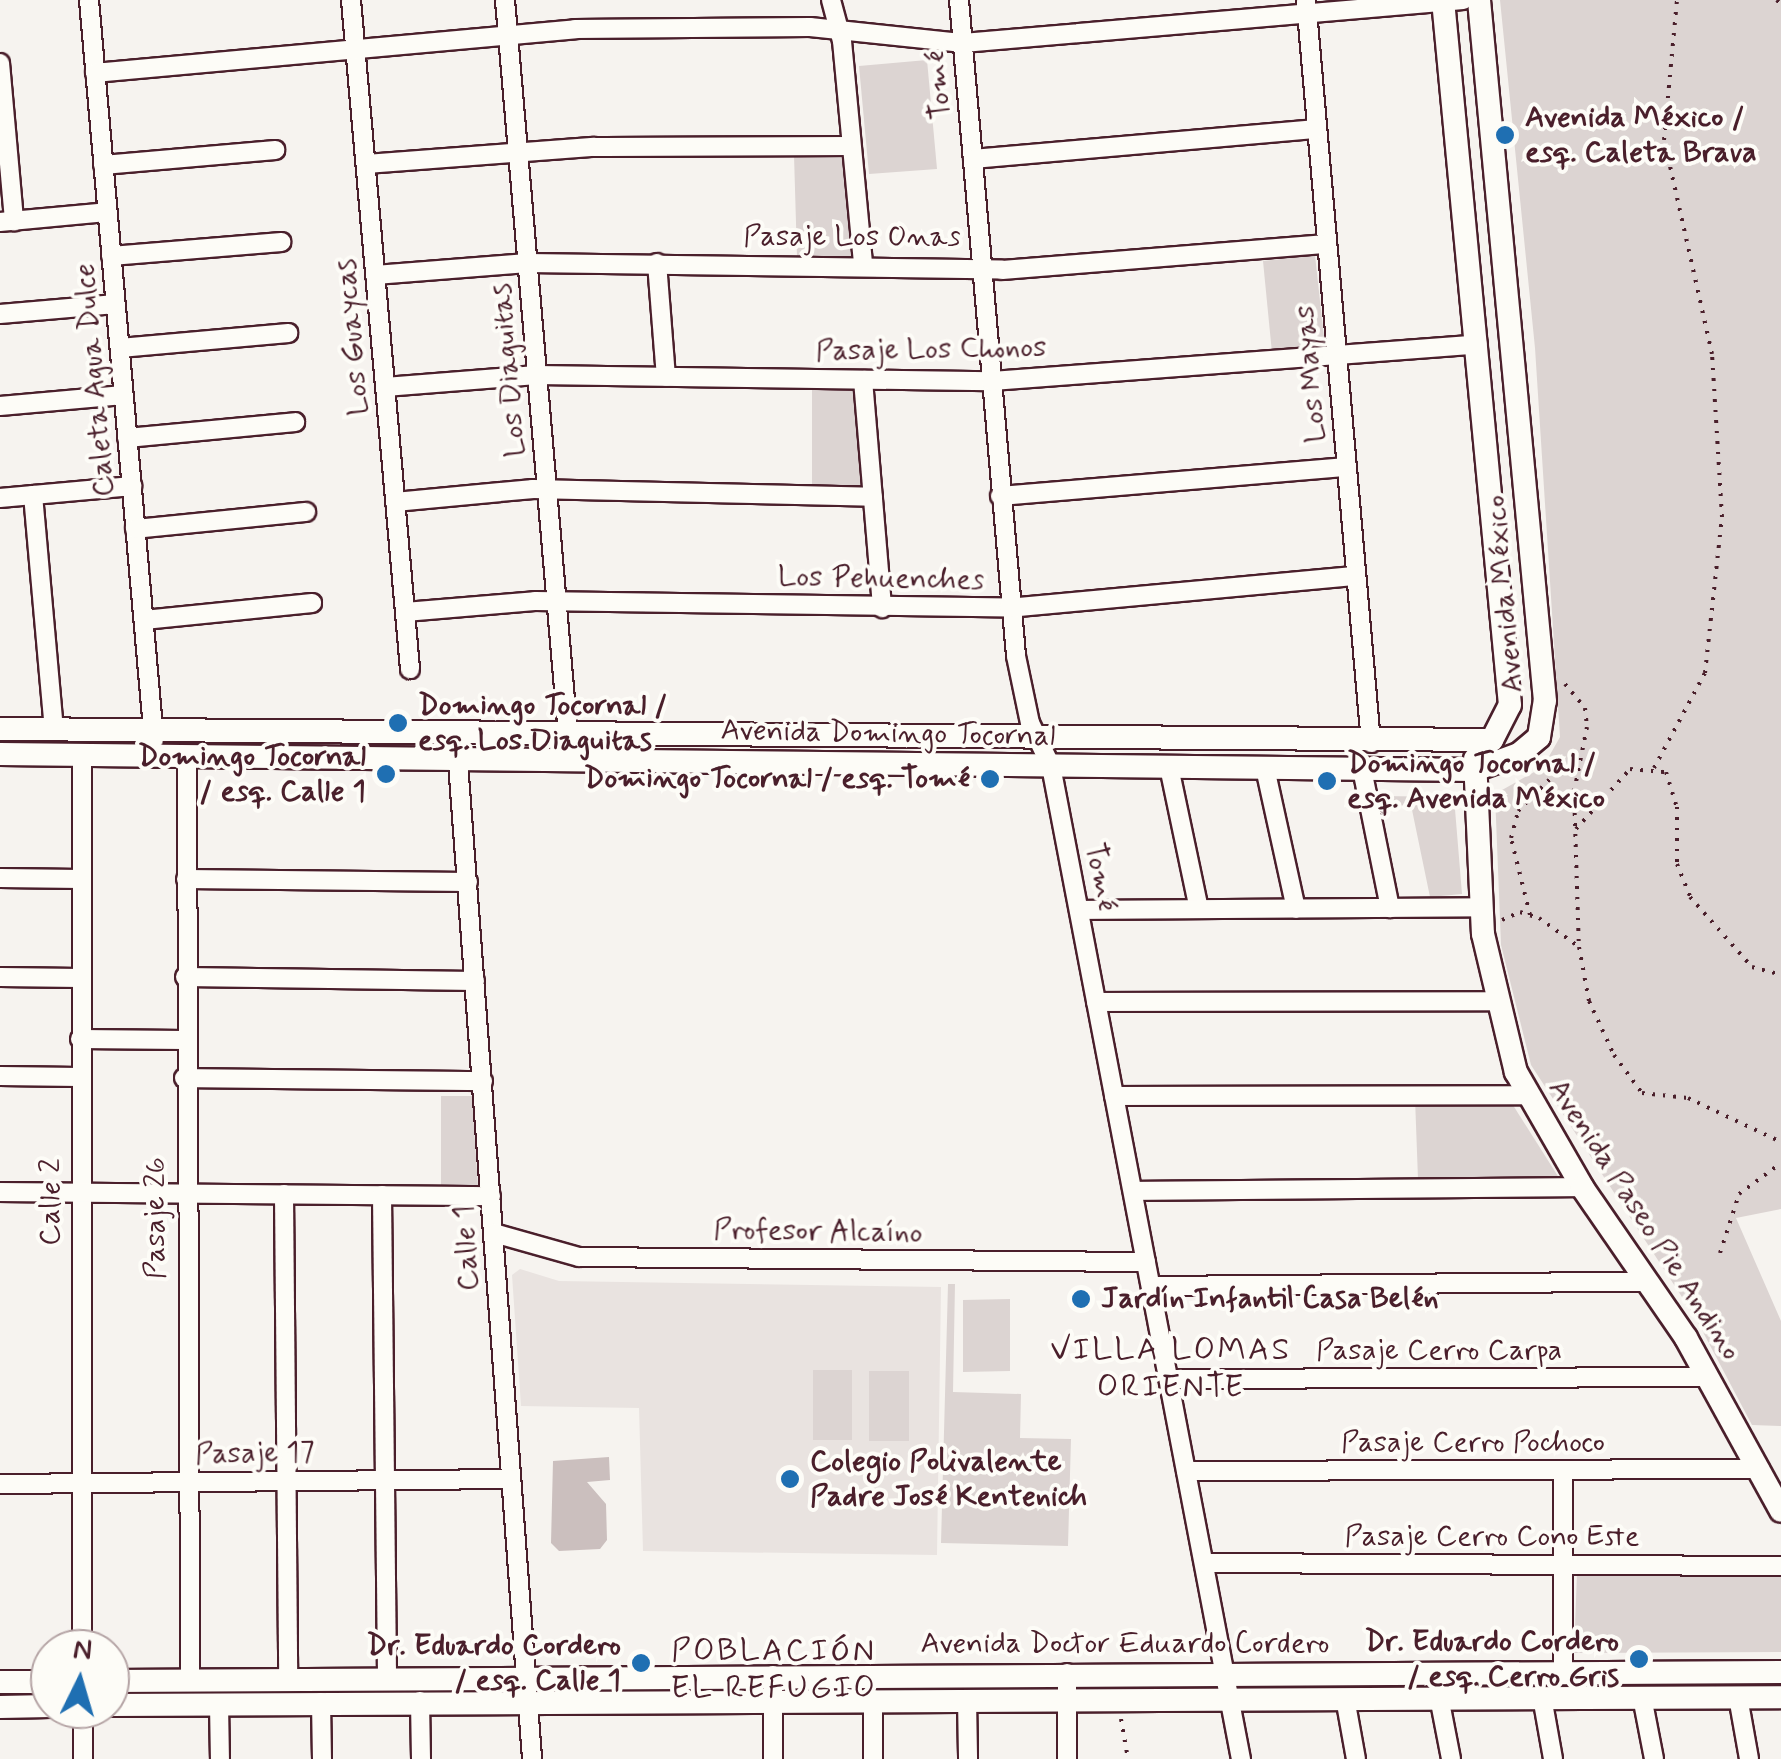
<!DOCTYPE html>
<html>
<head>
<meta charset="utf-8">
<style>
	body { margin:0 }
	#map { position:relative; width:1781px; height:1759px; overflow:hidden; background:#f6f3ef; font-family:Mynerve,sans-serif }
	div>[style] { position:absolute }
	.built>* { inset:0; background:#e9e3e0 }
	.green>* { inset:0; background:#dcd4d2 }
	.building>* { inset:0; background:#cbbfbe }
	.path>* { height:4px; margin-top:-2px; transform-origin:0; background:repeating-linear-gradient(90deg,#4a1f2b 0 2.5px,transparent 0 10.5px) }
	.roads { filter:drop-shadow(2px 0 #4a1f2b) drop-shadow(-2px 0 #4a1f2b) drop-shadow(0 2px #4a1f2b) drop-shadow(0 -2px #4a1f2b) }
	.street>* { height:18px; margin:-9px; padding:0 9px; transform-origin:9px; border-radius:9px; background:#fdfcf7 }
	.secondary>* { height:22px; margin:-11px; padding:0 11px; transform-origin:11px; border-radius:11px; background:#fdfcf7 }
	.dots>* { width:28px; height:28px; translate:-50% -50%; box-sizing:border-box; border:5px solid #fdfcf7; border-radius:50% }
	span { translate:-50% -50%; white-space:nowrap; text-align:center; line-height:1.15; -webkit-text-stroke:8px #fdfcf7; paint-order:stroke }
	.street-label { font-size:30px; color:#4a1f2b }
	.poi-label { font-size:30px; color:#4a1f2b; font-weight:700 }
	.left { translate:0 -50%; text-align:left }
	.right { translate:-100% -50%; text-align:right }
	.neighbourhood-label { font-size:32px; color:#4a1f2b; letter-spacing:2.5px }
	.north { position:absolute; left:30px; top:1629px; width:100px; height:100px; box-sizing:border-box; background:#fdfcf7; border:2px solid #b5a4a5; border-radius:50%; rotate:5deg; font-size:28px; font-weight:700; line-height:40px; text-align:center; color:#4a1f2b }
	.north::after { content:''; display:block; margin:auto; width:35px; height:45px; background:#1f6fb2; clip-path:polygon(50% 0,100% 100%,50% 72%,0 100%) }
</style>
</head>
<body>
<div id="map">
	<div class="built">
		<i style="clip-path:polygon(520px 1269px,559px 1281px,941px 1287px,937px 1555px,643px 1551px,639px 1408px,521px 1406px,512px 1275px)"></i>
	</div>
	<div class="green">
		<i style="clip-path:polygon(1500px 0,1781px 0,1781px 1209px,1736px 1218px,1781px 1321px,1781px 1426px,1752px 1425px,1695px 1317px,1531px 1065px,1501px 945px,1495px 794px,1543px 767px,1560px 737px,1535px 348px)"></i>
		<i style="clip-path:polygon(927px 60px,937px 169px,869px 174px,859px 66px)"></i>
		<i style="clip-path:polygon(844px 154px,854px 259px,797px 257px,794px 155px)"></i>
		<i style="clip-path:polygon(1315px 255px,1325px 347px,1272px 353px,1263px 261px)"></i>
		<i style="clip-path:polygon(812px 385px,857px 387px,862px 491px,812px 490px)"></i>
		<i style="clip-path:polygon(1381px 796px,1454px 797px,1462px 894px,1430px 897px,1411px 805px,1382px 807px)"></i>
		<i style="clip-path:polygon(441px 1096px,472px 1096px,478px 1187px,441px 1186px)"></i>
		<i style="clip-path:polygon(1415px 1098px,1511px 1102px,1561px 1181px,1418px 1179px)"></i>
		<i style="clip-path:polygon(948px 1284px,955px 1284px,953px 1392px,1021px 1394px,1020px 1438px,1071px 1439px,1068px 1546px,941px 1543px)"></i>
		<i style="clip-path:polygon(1010px 1299px,1010px 1371px,963px 1372px,963px 1300px)"></i>
		<i style="clip-path:polygon(813px 1370px,852px 1370px,852px 1440px,813px 1440px)"></i>
		<i style="clip-path:polygon(869px 1371px,909px 1371px,909px 1441px,869px 1441px)"></i>
		<i style="clip-path:polygon(1577px 1573px,1781px 1576px,1781px 1652px,1574px 1653px)"></i>
	</div>
	<div class="building">
		<i style="clip-path:polygon(609px 1457px,610px 1480px,587px 1482px,606px 1504px,607px 1540px,600px 1549px,559px 1551px,551px 1543px,553px 1461px)"></i>
	</div>
	<div class="path">
		<i style="left:1777px;top:0;width:7px;rotate:56deg"></i>
		<i style="left:1565px;top:684px;width:31px;rotate:50deg"></i>
		<i style="left:1585px;top:708px;width:19px;rotate:84deg"></i>
		<i style="left:1587px;top:727px;width:66px;rotate:101.3deg"></i>
		<i style="left:1574px;top:792px;width:155px;rotate:88.2deg"></i>
		<i style="left:1579px;top:947px;width:55px;rotate:79.5deg"></i>
		<i style="left:1589px;top:1001px;width:60px;rotate:65.2deg"></i>
		<i style="left:1614px;top:1055px;width:47px;rotate:53.6deg"></i>
		<i style="left:1642px;top:1093px;width:46px;rotate:6.2deg"></i>
		<i style="left:1688px;top:1098px;width:103px;rotate:25.3deg"></i>
		<i style="left:1654px;top:768px;width:108px;rotate:-61.8deg"></i>
		<i style="left:1705px;top:673px;width:157px;rotate:-83.8deg"></i>
		<i style="left:1722px;top:517px;width:163px;rotate:-93.5deg"></i>
		<i style="left:1712px;top:354px;width:219px;rotate:-102.6deg"></i>
		<i style="left:1664px;top:140px;width:141px;rotate:-84.7deg"></i>
		<i style="left:1576px;top:829px;width:81px;rotate:-48deg"></i>
		<i style="left:1630px;top:769px;width:36px;rotate:5deg"></i>
		<i style="left:1666px;top:772px;width:37px;rotate:73deg"></i>
		<i style="left:1677px;top:807px;width:57px;rotate:90deg"></i>
		<i style="left:1677px;top:864px;width:35px;rotate:68deg"></i>
		<i style="left:1690px;top:897px;width:94px;rotate:48.5deg"></i>
		<i style="left:1752px;top:967px;width:30px;rotate:15deg"></i>
		<i style="left:1530px;top:915px;width:79px;rotate:-103.9deg"></i>
		<i style="left:1511px;top:838px;width:28px;rotate:-75deg"></i>
		<i style="left:1518px;top:811px;width:58px;rotate:-45deg"></i>
		<i style="left:1559px;top:770px;width:18px;rotate:9deg"></i>
		<i style="left:1502px;top:920px;width:20px;rotate:-24deg"></i>
		<i style="left:1520px;top:912px;width:20px;rotate:18deg"></i>
		<i style="left:1539px;top:918px;width:49px;rotate:35.9deg"></i>
		<i style="left:1720px;top:1253px;width:62px;rotate:-72.1deg"></i>
		<i style="left:1739px;top:1194px;width:52px;rotate:-36.4deg"></i>
		<i style="left:1121px;top:1719px;width:41px;rotate:80.1deg"></i>
	</div>
	<div class="roads">
		<div class="street">
			<i style="left:89px;top:0;width:743px;rotate:84.98deg"></i>
			<i style="left:351px;top:0;width:672px;rotate:84.96deg"></i>
			<i style="left:505px;top:0;width:738px;rotate:85.1deg"></i>
			<i style="left:831px;top:0;width:42px;rotate:75deg"></i>
			<i style="left:842px;top:41px;width:224px;rotate:84.6deg"></i>
			<i style="left:959px;top:0;width:658px;rotate:85.03deg"></i>
			<i style="left:1016px;top:656px;width:68px;rotate:78.2deg"></i>
			<i style="left:1030px;top:723px;width:48px;rotate:64deg"></i>
			<i style="left:1051px;top:766px;width:1011px;rotate:79.17deg"></i>
			<i style="left:1306px;top:0;width:746px;rotate:85deg"></i>
			<i style="left:0;top:63px;width:159px;rotate:84.9deg"></i>
			<i style="left:95px;top:73px;width:482px;rotate:-5.2deg"></i>
			<i style="left:575px;top:29px;width:235px;rotate:-0.5deg"></i>
			<i style="left:810px;top:27px;width:154px;rotate:6deg"></i>
			<i style="left:963px;top:43px;width:502px;rotate:-4.92deg"></i>
			<i style="left:973px;top:159px;width:345px;rotate:-5deg"></i>
			<i style="left:366px;top:164px;width:229px;rotate:-4.3deg"></i>
			<i style="left:594px;top:147px;width:257px;rotate:-0.2deg"></i>
			<i style="left:103px;top:165px;width:173px;rotate:-5deg"></i>
			<i style="left:0;top:222px;width:107px;rotate:-5.3deg"></i>
			<i style="left:111px;top:256px;width:171px;rotate:-4.7deg"></i>
			<i style="left:657px;top:263px;width:114px;rotate:85.5deg"></i>
			<i style="left:375px;top:275px;width:153px;rotate:-4.5deg"></i>
			<i style="left:528px;top:263px;width:474px;rotate:0.8deg"></i>
			<i style="left:1002px;top:270px;width:326px;rotate:-4.6deg"></i>
			<i style="left:0;top:314px;width:116px;rotate:-4.9deg"></i>
			<i style="left:120px;top:348px;width:169px;rotate:-5.1deg"></i>
			<i style="left:863px;top:380px;width:229px;rotate:85.2deg"></i>
			<i style="left:385px;top:387px;width:152px;rotate:-4.5deg"></i>
			<i style="left:537px;top:375px;width:454px;rotate:0.8deg"></i>
			<i style="left:991px;top:381px;width:488px;rotate:-4.3deg"></i>
			<i style="left:0;top:406px;width:124px;rotate:-5.1deg"></i>
			<i style="left:127px;top:438px;width:169px;rotate:-5.4deg"></i>
			<i style="left:33px;top:495px;width:235px;rotate:84.9deg"></i>
			<i style="left:1000px;top:496px;width:348px;rotate:-4.8deg"></i>
			<i style="left:0;top:498px;width:133px;rotate:-5.2deg"></i>
			<i style="left:395px;top:502px;width:139px;rotate:-5.4deg"></i>
			<i style="left:533px;top:489px;width:340px;rotate:1.3deg"></i>
			<i style="left:135px;top:529px;width:172px;rotate:-5.7deg"></i>
			<i style="left:405px;top:612px;width:130px;rotate:-4.8deg"></i>
			<i style="left:535px;top:601px;width:474px;rotate:0.8deg"></i>
			<i style="left:1009px;top:608px;width:348px;rotate:-5.3deg"></i>
			<i style="left:144px;top:620px;width:169px;rotate:-5.8deg"></i>
			<i style="left:457px;top:749px;width:1013px;rotate:85.75deg"></i>
			<i style="left:82px;top:754px;width:895px;rotate:90deg"></i>
			<i style="left:187px;top:756px;width:924px;rotate:89.81deg"></i>
			<i style="left:1169px;top:767px;width:145px;rotate:78.1deg"></i>
			<i style="left:1265px;top:768px;width:144px;rotate:77.6deg"></i>
			<i style="left:1362px;top:769px;width:142px;rotate:78.6deg"></i>
			<i style="left:0;top:878px;width:81px;rotate:0.7deg"></i>
			<i style="left:186px;top:879px;width:282px;rotate:0.6deg"></i>
			<i style="left:1079px;top:910px;width:402px;rotate:-0.4deg"></i>
			<i style="left:0;top:977px;width:80px;rotate:0.7deg"></i>
			<i style="left:185px;top:977px;width:290px;rotate:0.8deg"></i>
			<i style="left:1096px;top:1002px;width:399px;rotate:-0.1deg"></i>
			<i style="left:80px;top:1039px;width:104px;rotate:0.6deg"></i>
			<i style="left:0;top:1076px;width:79px;rotate:0.7deg"></i>
			<i style="left:184px;top:1078px;width:299px;rotate:0.6deg"></i>
			<i style="left:1114px;top:1096px;width:412px;rotate:-0.1deg"></i>
			<i style="left:1133px;top:1191px;width:449px;rotate:-0.5deg"></i>
			<i style="left:0;top:1192px;width:491px;rotate:0.5deg"></i>
			<i style="left:284px;top:1194px;width:485px;rotate:89.5deg"></i>
			<i style="left:382px;top:1195px;width:483px;rotate:89.4deg"></i>
			<i style="left:494px;top:1233px;width:88px;rotate:15.8deg"></i>
			<i style="left:579px;top:1257px;width:567px;rotate:0.51deg"></i>
			<i style="left:1151px;top:1286px;width:496px;rotate:-0.5deg"></i>
			<i style="left:1169px;top:1379px;width:540px;rotate:-0.21deg"></i>
			<i style="left:1186px;top:1471px;width:574px;rotate:-0.2deg"></i>
			<i style="left:0;top:1484px;width:511px;rotate:-0.56deg"></i>
			<i style="left:1204px;top:1563px;width:577px;rotate:0.3deg"></i>
			<i style="left:1563px;top:1673px;width:203px;rotate:-90deg"></i>
			<i style="left:1439px;top:1697px;width:63px;rotate:79deg"></i>
			<i style="left:1542px;top:1697px;width:63px;rotate:79.9deg"></i>
			<i style="left:1642px;top:1697px;width:63px;rotate:79deg"></i>
			<i style="left:1738px;top:1697px;width:63px;rotate:79.9deg"></i>
			<i style="left:1345px;top:1698px;width:62px;rotate:79.8deg"></i>
			<i style="left:873px;top:1699px;width:60px;rotate:90deg"></i>
			<i style="left:967px;top:1699px;width:60px;rotate:89deg"></i>
			<i style="left:420px;top:1701px;width:58px;rotate:89deg"></i>
			<i style="left:321px;top:1702px;width:57px;rotate:89deg"></i>
			<i style="left:219px;top:1704px;width:55px;rotate:89deg"></i>
			<i style="left:83px;top:1709px;width:50px;rotate:90deg"></i>
			<i style="left:773px;top:1759px;width:84px;rotate:-90deg"></i>
			<i style="left:1067px;top:1759px;width:86px;rotate:-90deg"></i>
		</div>
		<div class="secondary">
			<i style="left:0;top:729px;width:1492px;rotate:0.42deg"></i>
			<i style="left:1492px;top:740px;width:39px;rotate:-63deg"></i>
			<i style="left:1510px;top:705px;width:708px;rotate:-95.43deg"></i>
			<i style="left:0;top:754px;width:1475px;rotate:0.62deg"></i>
			<i style="left:1475px;top:770px;width:47px;rotate:-20deg"></i>
			<i style="left:1519px;top:754px;width:26px;rotate:-40deg"></i>
			<i style="left:1539px;top:737px;width:36px;rotate:-81deg"></i>
			<i style="left:1545px;top:701px;width:704px;rotate:-95.38deg"></i>
			<i style="left:1475px;top:759px;width:175px;rotate:87.4deg"></i>
			<i style="left:1483px;top:934px;width:142px;rotate:76.6deg"></i>
			<i style="left:1516px;top:1072px;width:133px;rotate:60.1deg"></i>
			<i style="left:1582px;top:1187px;width:183px;rotate:55.4deg"></i>
			<i style="left:1686px;top:1338px;width:197px;rotate:61.2deg"></i>
			<i style="left:110px;top:1681px;width:1671px;rotate:-0.31deg"></i>
			<i style="left:0;top:1682px;width:50px"></i>
			<i style="left:110px;top:1705px;width:1671px;rotate:-0.27deg"></i>
			<i style="left:0;top:1707px;width:50px;rotate:-1.1deg"></i>
		</div>
	</div>
	<div class="dots">
		<i style="left:1505px;top:135px;background:#1f6fb2"></i>
		<i style="left:398px;top:723px;background:#1f6fb2"></i>
		<i style="left:386px;top:774px;background:#1f6fb2"></i>
		<i style="left:990px;top:779px;background:#1f6fb2"></i>
		<i style="left:1327px;top:781px;background:#1f6fb2"></i>
		<i style="left:1081px;top:1299px;background:#1f6fb2"></i>
		<i style="left:790px;top:1479px;background:#1f6fb2"></i>
		<i style="left:1639px;top:1659px;background:#1f6fb2"></i>
		<i style="left:641px;top:1663px;background:#1f6fb2"></i>
	</div>
	<div class="street-label">
		<span style="left:939px;top:85px;rotate:-95deg">Tomé</span>
		<span style="left:852px;top:237px">Pasaje Los Onas</span>
		<span style="left:353px;top:337px;rotate:-95deg">Los Guaycas</span>
		<span style="left:931px;top:350px;rotate:-1deg">Pasaje Los Chonos</span>
		<span style="left:509px;top:370px;rotate:-95deg">Los Diaguitas</span>
		<span style="left:1311px;top:374px;rotate:-95deg">Los Mayas</span>
		<span style="left:95px;top:380px;rotate:-95deg">Caleta Agua Dulce</span>
		<span style="left:881px;top:579px;rotate:1deg">Los Pehuenches</span>
		<span style="left:1505px;top:594px;rotate:-95deg">Avenida México</span>
		<span style="left:888px;top:734px;rotate:1deg">Avenida Domingo Tocornal</span>
		<span style="left:1100px;top:877px;rotate:79deg">Tomé</span>
		<span style="left:51px;top:1202px;rotate:-90deg">Calle 2</span>
		<span style="left:156px;top:1218px;rotate:-90deg">Pasaje 26</span>
		<span style="left:1644px;top:1220px;rotate:57deg">Avenida Paseo Pie Andino</span>
		<span style="left:818px;top:1232px;rotate:1deg">Profesor Alcaíno</span>
		<span style="left:467px;top:1248px;rotate:-94deg">Calle 1</span>
		<span style="left:1439px;top:1351px">Pasaje Cerro Carpa</span>
		<span style="left:1473px;top:1443px">Pasaje Cerro Pochoco</span>
		<span style="left:255px;top:1454px;rotate:-1deg">Pasaje 17</span>
		<span style="left:1492px;top:1537px">Pasaje Cerro Cono Este</span>
		<span style="left:1125px;top:1644px">Avenida Doctor Eduardo Cordero</span>
	</div>
	<div class="poi-label">
		<span class="left" style="left:1525px;top:135px">Avenida México /<br>esq. Caleta Brava</span>
		<span class="left" style="left:418px;top:723px">Domingo Tocornal /<br>esq. Los Diaguitas</span>
		<span class="right" style="left:366px;top:774px">Domingo Tocornal<br>/ esq. Calle 1</span>
		<span class="left" style="left:1347px;top:781px">Domingo Tocornal /<br>esq. Avenida México</span>
		<span class="right" style="left:970px;top:779px">Domingo Tocornal / esq. Tomé</span>
		<span class="left" style="left:1101px;top:1299px">Jardín Infantil Casa Belén</span>
		<span class="left" style="left:810px;top:1479px">Colegio Polivalente<br>Padre José Kentenich</span>
		<span class="right" style="left:1619px;top:1659px">Dr. Eduardo Cordero<br>/ esq. Cerro Gris</span>
		<span class="right" style="left:621px;top:1663px">Dr. Eduardo Cordero<br>/ esq. Calle 1</span>
	</div>
	<div class="neighbourhood-label">
		<span style="left:1171px;top:1369px">VILLA LOMAS<br>ORIENTE</span>
		<span style="left:774px;top:1670px">POBLACIÓN<br>EL REFUGIO</span>
	</div>
	<div class="north">N</div>
</div>
</body>
</html>
